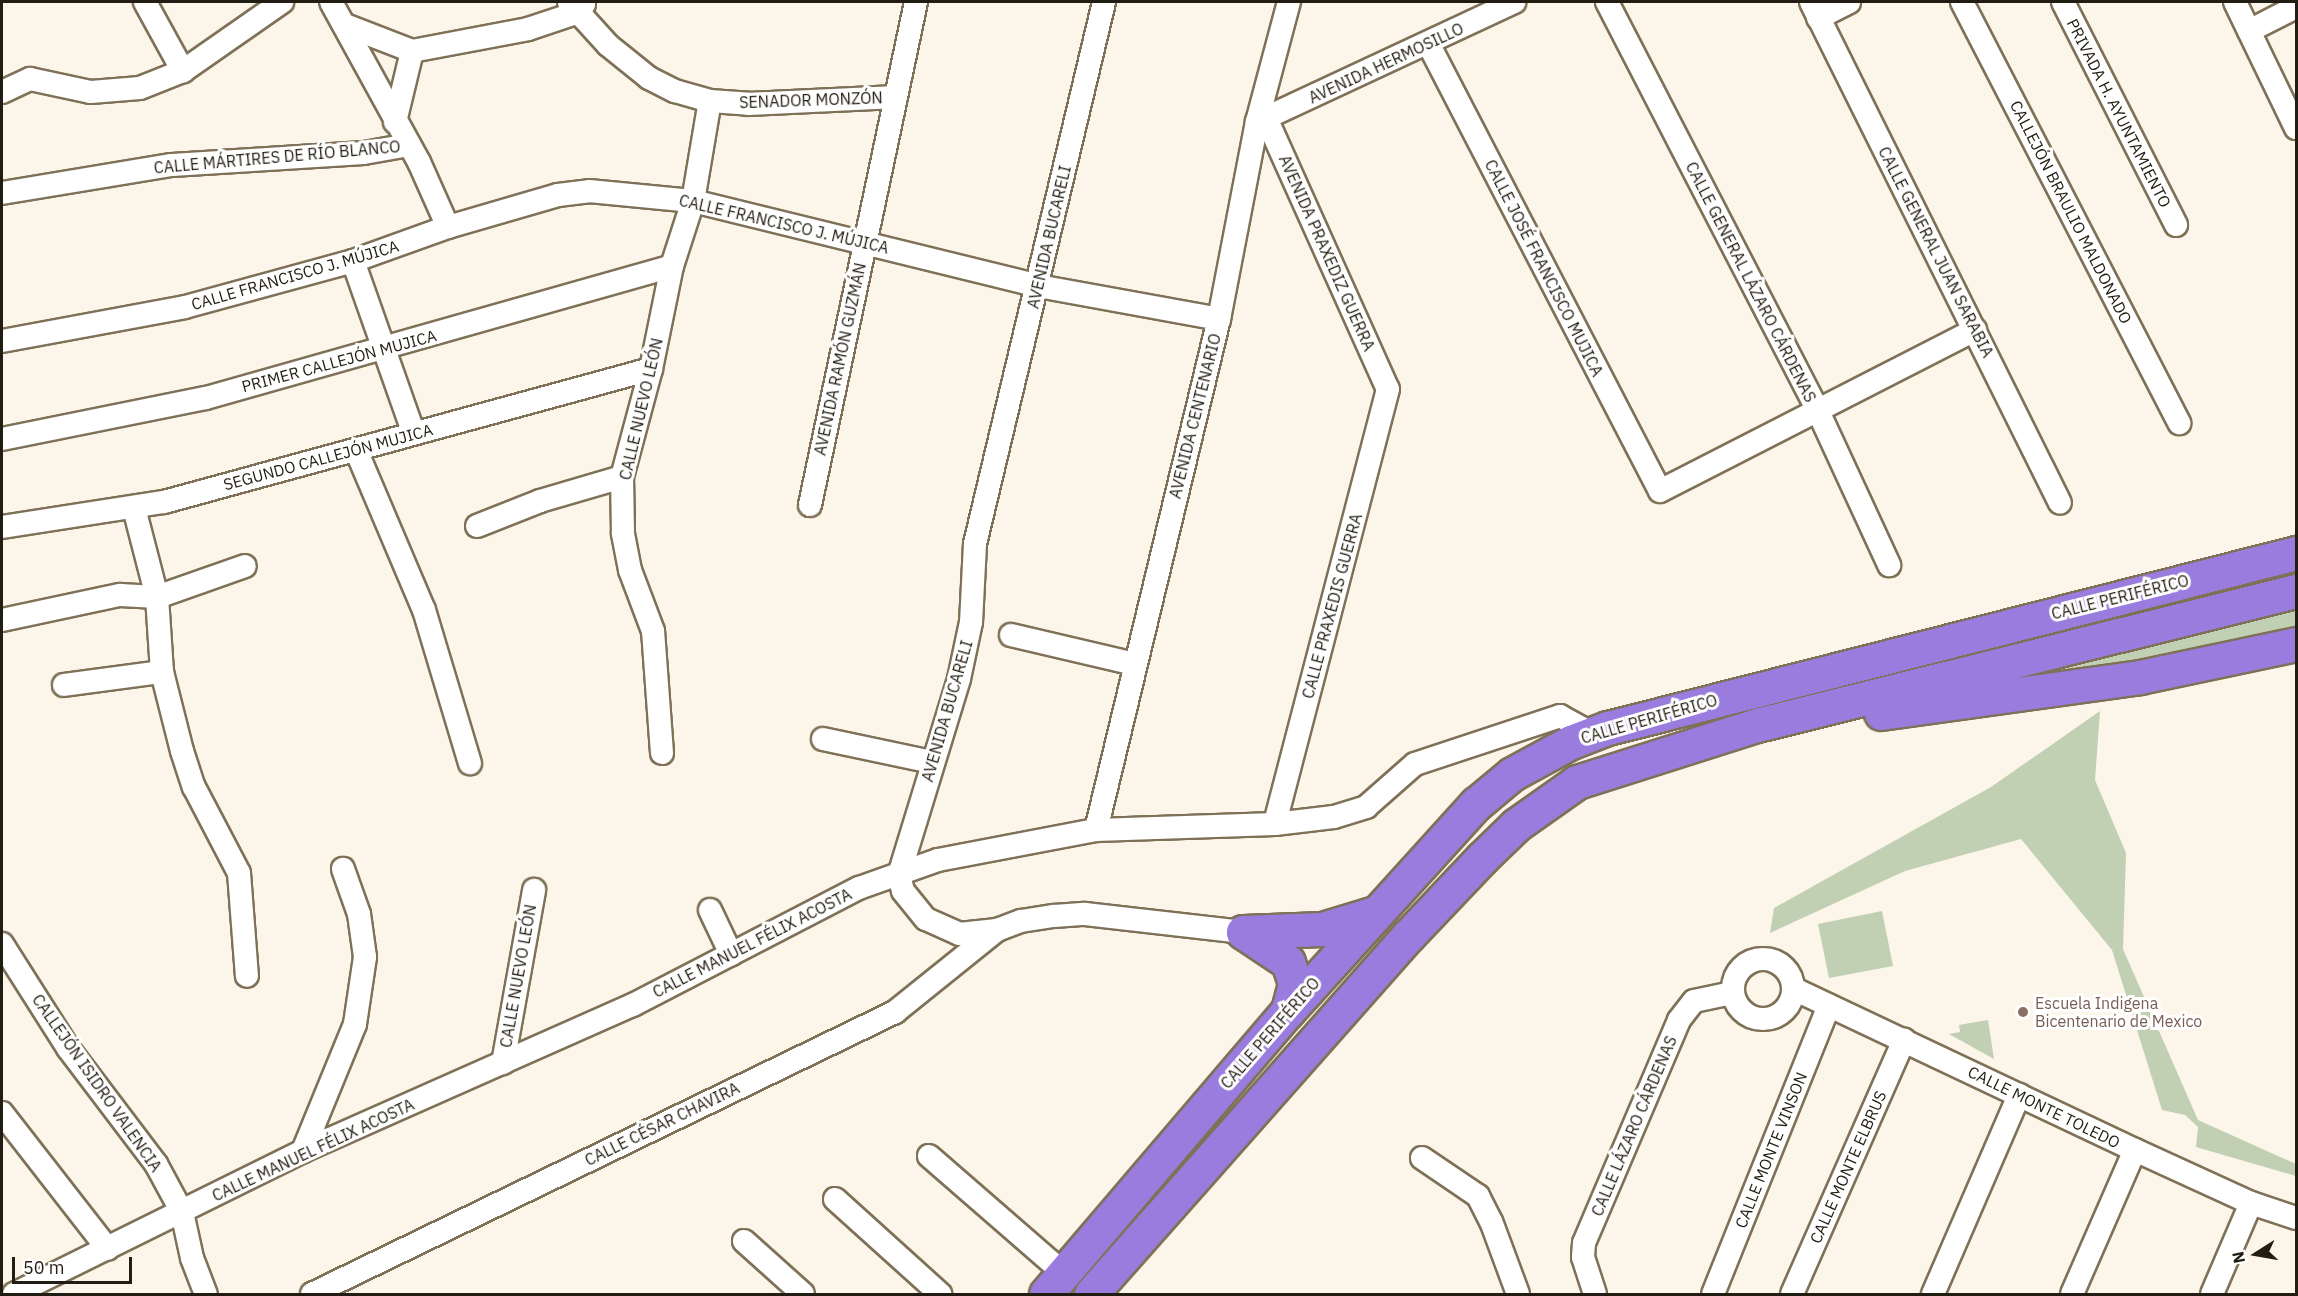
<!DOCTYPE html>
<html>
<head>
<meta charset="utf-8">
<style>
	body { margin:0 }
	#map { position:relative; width:2298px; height:1296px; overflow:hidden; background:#fcf6ea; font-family:"IBM Plex Sans",sans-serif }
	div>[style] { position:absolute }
	.green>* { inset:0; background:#c1cfb2 }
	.roads { filter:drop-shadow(2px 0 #7f7157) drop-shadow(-2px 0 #7f7157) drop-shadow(0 2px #7f7157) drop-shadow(0 -2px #7f7157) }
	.minor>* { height:22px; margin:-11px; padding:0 11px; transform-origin:11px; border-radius:11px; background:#fff }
	.minor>.ring { margin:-11px; padding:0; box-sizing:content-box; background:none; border:22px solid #fff; border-radius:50% }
	.highway>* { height:33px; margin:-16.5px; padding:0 16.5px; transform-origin:16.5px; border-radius:16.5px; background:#997cdd }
	.dots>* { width:16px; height:16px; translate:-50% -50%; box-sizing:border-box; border:3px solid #fff; border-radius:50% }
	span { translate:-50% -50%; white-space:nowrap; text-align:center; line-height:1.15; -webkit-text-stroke:6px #fff; paint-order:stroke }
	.street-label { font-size:16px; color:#221d12 }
	.education-label { font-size:16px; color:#785e54 }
	.left { translate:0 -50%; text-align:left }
	.frame { position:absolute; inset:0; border:3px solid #221d12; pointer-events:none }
	.north { position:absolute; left:2226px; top:1224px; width:60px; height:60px; -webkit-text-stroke:4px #fff; paint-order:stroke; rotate:259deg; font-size:16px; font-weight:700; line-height:24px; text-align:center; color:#221d12 }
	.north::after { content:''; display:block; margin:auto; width:21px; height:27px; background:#221d12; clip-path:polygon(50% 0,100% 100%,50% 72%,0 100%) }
	.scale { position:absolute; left:12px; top:1257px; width:120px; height:27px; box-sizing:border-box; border:3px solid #221d12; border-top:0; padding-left:8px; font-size:18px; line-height:21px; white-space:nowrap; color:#221d12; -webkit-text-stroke:4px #fff; paint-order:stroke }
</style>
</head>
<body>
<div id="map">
	<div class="green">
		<i style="clip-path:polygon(2296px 603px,2296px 629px,2230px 647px,1897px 703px)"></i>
		<i style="clip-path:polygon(2100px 711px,2095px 780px,2126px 853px,2123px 949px,2198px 1120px,2296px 1164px,2296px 1176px,2196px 1147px,2198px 1127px,2185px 1115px,2162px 1110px,2112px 950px,2021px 839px,1905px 871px,1770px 933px,1774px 908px,1991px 787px)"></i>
		<i style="clip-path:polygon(1882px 911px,1893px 966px,1829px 978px,1818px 924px)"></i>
		<i style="clip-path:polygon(1988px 1020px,1994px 1059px,1949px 1034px,1960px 1032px,1959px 1025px)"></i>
	</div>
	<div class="roads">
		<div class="minor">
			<i style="left:145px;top:2px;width:79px;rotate:61.2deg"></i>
			<i style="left:331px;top:2px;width:183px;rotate:61.2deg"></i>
			<i style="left:419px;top:162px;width:71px;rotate:66deg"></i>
			<i style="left:569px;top:2px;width:58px;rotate:47.8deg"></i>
			<i style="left:608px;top:45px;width:53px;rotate:38.8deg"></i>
			<i style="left:649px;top:78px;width:29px;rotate:27deg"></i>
			<i style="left:675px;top:91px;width:36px;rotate:16deg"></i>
			<i style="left:710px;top:101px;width:39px;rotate:4deg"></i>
			<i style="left:749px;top:104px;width:147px;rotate:-2.7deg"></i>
			<i style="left:1104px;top:2px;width:557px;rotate:103.39deg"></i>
			<i style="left:975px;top:544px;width:78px;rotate:92.9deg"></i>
			<i style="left:971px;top:622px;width:58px;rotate:101.9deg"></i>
			<i style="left:959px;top:679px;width:205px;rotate:107deg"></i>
			<i style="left:899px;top:875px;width:16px;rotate:76deg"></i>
			<i style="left:903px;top:891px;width:36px;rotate:51deg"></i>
			<i style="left:926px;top:919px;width:36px;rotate:24deg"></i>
			<i style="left:959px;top:934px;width:38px;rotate:-6deg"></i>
			<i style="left:997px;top:930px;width:26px;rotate:-21deg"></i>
			<i style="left:1021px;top:921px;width:33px;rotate:-9deg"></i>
			<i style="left:1054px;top:916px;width:31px;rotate:-4deg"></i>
			<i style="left:1085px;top:914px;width:159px;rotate:6.5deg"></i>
			<i style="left:1607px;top:2px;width:460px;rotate:62.7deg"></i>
			<i style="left:1818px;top:411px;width:170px;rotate:65.2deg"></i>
			<i style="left:1811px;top:2px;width:559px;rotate:63.57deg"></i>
			<i style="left:1962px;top:2px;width:474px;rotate:62.7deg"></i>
			<i style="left:2063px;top:2px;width:250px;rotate:63.1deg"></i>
			<i style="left:2235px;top:2px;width:140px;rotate:64.2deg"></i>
			<i style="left:1818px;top:18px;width:35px;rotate:-27deg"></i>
			<i style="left:345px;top:25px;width:72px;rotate:21.2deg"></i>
			<i style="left:412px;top:51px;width:118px;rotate:-10.7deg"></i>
			<i style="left:528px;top:29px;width:51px;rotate:-18.4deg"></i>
			<i style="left:576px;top:13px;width:12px;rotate:-48deg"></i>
			<i style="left:2249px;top:31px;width:53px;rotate:-27.1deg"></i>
			<i style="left:1429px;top:45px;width:502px;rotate:62.62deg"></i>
			<i style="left:1660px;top:491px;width:354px;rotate:-27.1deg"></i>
			<i style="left:2px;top:92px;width:31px;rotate:-25deg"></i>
			<i style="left:30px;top:79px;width:62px;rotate:12deg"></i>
			<i style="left:91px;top:92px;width:49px;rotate:-4.7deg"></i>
			<i style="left:140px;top:88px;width:46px;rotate:-21.6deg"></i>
			<i style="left:183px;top:71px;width:121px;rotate:-34.9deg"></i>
			<i style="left:1266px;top:118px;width:297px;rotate:65.8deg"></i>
			<i style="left:1388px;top:389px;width:449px;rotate:104.6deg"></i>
			<i style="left:395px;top:122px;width:73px;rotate:-76.5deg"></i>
			<i style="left:1257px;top:122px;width:284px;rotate:-25deg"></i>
			<i style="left:2px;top:193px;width:172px;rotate:-9.4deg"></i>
			<i style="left:172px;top:165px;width:192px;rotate:-3.6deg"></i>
			<i style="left:364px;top:153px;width:46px;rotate:-10.1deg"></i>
			<i style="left:353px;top:261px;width:183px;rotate:70.6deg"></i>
			<i style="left:2px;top:341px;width:186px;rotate:-10.5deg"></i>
			<i style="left:185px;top:307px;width:174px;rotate:-15.3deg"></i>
			<i style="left:353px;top:261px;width:101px;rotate:-19.7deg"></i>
			<i style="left:448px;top:227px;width:115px;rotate:-16.2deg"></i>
			<i style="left:558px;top:195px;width:31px;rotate:-7deg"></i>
			<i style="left:589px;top:191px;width:104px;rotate:5.5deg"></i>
			<i style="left:693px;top:201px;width:355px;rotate:13.8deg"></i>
			<i style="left:1038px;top:286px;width:184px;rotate:10.3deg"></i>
			<i style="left:2px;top:439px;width:208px;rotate:-11.4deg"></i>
			<i style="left:206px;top:398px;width:484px;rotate:-15.8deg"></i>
			<i style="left:356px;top:450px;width:174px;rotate:67deg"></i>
			<i style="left:424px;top:610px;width:160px;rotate:73.3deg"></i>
			<i style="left:810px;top:505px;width:514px;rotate:-78.1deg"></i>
			<i style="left:134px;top:508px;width:92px;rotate:75.5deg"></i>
			<i style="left:157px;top:597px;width:75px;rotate:86.2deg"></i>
			<i style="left:162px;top:672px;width:81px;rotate:75.8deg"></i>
			<i style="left:182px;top:751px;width:38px;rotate:72deg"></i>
			<i style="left:194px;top:787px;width:97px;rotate:62.4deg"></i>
			<i style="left:239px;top:873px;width:103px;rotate:85.6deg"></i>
			<i style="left:477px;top:526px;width:68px;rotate:-21.6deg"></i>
			<i style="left:540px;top:501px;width:85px;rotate:-16.3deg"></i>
			<i style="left:2px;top:527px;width:164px;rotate:-8.8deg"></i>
			<i style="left:164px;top:502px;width:505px;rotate:-15.28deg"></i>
			<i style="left:2px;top:620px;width:121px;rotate:-12deg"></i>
			<i style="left:120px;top:595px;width:37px;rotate:3deg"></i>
			<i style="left:157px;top:597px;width:93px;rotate:-19.4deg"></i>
			<i style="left:1011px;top:635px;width:127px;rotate:13.2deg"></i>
			<i style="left:64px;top:685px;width:99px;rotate:-7.6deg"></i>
			<i style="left:823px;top:739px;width:111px;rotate:11.9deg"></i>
			<i style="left:662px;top:753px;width:122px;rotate:-94.2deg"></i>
			<i style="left:653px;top:631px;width:65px;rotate:-110.7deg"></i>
			<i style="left:630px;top:570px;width:38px;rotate:-101deg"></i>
			<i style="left:623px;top:533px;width:56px;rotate:-91deg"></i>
			<i style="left:622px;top:477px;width:112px;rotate:-75deg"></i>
			<i style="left:651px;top:369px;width:105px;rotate:-78.5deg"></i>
			<i style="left:672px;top:266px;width:68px;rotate:-72.1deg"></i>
			<i style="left:693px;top:201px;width:101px;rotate:-80.4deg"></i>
			<i style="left:1096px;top:830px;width:526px;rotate:-76.47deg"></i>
			<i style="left:1219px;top:319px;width:201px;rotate:-79.1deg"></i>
			<i style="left:1257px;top:122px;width:124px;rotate:-75.1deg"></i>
			<i style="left:710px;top:910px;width:49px;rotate:64.5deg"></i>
			<i style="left:2px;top:944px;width:123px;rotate:57.6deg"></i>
			<i style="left:68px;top:1048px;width:146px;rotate:52.8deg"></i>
			<i style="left:156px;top:1164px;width:55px;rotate:61.6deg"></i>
			<i style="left:182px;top:1212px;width:47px;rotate:77.7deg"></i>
			<i style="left:192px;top:1258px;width:39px;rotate:69deg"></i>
			<i class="ring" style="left:1733px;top:959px;width:38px;height:38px"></i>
			<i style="left:1794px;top:989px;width:377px;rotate:25.3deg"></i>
			<i style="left:2135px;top:1150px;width:128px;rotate:24.6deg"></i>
			<i style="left:2251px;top:1203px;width:47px;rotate:18.4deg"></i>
			<i style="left:503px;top:1063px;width:176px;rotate:-79.8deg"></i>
			<i style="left:2px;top:1113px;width:172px;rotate:52.1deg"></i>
			<i style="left:303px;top:1151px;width:137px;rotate:-67.7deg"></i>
			<i style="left:355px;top:1024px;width:68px;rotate:-81.5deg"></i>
			<i style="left:365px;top:957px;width:43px;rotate:-97.9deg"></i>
			<i style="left:359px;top:914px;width:48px;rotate:-109.6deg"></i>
			<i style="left:929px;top:1156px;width:162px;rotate:41deg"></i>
			<i style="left:1422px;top:1158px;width:68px;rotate:34.2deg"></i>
			<i style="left:1478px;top:1196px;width:28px;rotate:63deg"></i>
			<i style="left:1491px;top:1221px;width:78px;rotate:69.7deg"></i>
			<i style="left:835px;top:1199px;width:142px;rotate:42.1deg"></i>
			<i style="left:744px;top:1241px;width:79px;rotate:41.9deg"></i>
			<i style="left:14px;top:1294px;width:322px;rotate:-26.3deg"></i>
			<i style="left:303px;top:1151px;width:361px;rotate:-23.9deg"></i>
			<i style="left:633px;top:1005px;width:254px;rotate:-27.4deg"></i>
			<i style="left:859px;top:888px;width:84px;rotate:-19.5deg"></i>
			<i style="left:938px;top:860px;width:161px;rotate:-10.8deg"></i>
			<i style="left:1096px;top:830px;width:179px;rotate:-1.9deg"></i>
			<i style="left:1275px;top:824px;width:59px;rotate:-6.8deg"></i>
			<i style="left:1334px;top:817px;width:34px;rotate:-17deg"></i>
			<i style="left:1366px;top:807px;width:65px;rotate:-41.3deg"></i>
			<i style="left:1415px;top:764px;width:153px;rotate:-18.3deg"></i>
			<i style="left:1560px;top:716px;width:35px;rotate:29deg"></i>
			<i style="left:312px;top:1294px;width:648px;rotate:-25.81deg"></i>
			<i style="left:895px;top:1012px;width:131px;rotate:-38.8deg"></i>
			<i style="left:1595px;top:1294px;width:39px;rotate:-108deg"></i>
			<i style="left:1583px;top:1257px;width:14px;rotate:-86deg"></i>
			<i style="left:1584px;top:1243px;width:242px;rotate:-66.9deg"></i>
			<i style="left:1679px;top:1020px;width:24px;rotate:-52deg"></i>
			<i style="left:1694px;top:1001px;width:40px;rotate:-12deg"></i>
			<i style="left:1713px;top:1294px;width:311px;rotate:-68.1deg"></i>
			<i style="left:1792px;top:1294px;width:278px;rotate:-66.2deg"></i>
			<i style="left:1933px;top:1294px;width:217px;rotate:-66.6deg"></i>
			<i style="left:2072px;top:1294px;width:157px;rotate:-66.4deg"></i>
			<i style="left:2212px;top:1294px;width:99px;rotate:-66.8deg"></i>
		</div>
		<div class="highway">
			<i style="left:1881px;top:713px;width:261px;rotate:-7.9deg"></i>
			<i style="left:2140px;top:677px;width:159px;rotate:-11.9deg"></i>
			<i style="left:1243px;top:932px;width:79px;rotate:-2.2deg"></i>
			<i style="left:1322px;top:929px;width:55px;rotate:-16.8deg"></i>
			<i style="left:1243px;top:932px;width:54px;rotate:33.7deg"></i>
			<i style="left:1288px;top:962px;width:23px;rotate:72deg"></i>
			<i style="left:1295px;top:984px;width:28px;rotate:105deg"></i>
			<i style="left:1046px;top:1294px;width:372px;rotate:-49.5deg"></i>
			<i style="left:1288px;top:1011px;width:280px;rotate:-47.8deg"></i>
			<i style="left:1476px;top:804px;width:47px;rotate:-39.8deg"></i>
			<i style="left:1512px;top:774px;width:67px;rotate:-28.5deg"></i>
			<i style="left:1571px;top:742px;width:40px;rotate:-21deg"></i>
			<i style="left:1608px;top:728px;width:710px;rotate:-14.27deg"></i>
			<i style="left:1091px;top:1294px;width:478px;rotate:-48.5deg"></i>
			<i style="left:1408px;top:936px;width:108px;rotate:-46.5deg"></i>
			<i style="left:1482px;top:858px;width:47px;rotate:-44.1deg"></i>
			<i style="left:1516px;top:825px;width:75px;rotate:-35.2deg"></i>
			<i style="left:1577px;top:782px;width:189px;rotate:-17.6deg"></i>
			<i style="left:1757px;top:725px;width:555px;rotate:-13.96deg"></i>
		</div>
	</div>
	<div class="dots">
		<i style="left:2023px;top:1012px;background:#8d6e63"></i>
	</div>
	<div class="street-label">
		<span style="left:1386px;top:63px;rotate:-25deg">AVENIDA HERMOSILLO</span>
		<span style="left:811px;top:100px;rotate:-2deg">SENADOR MONZÓN</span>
		<span style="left:2119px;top:113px;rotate:63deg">PRIVADA H. AYUNTAMIENTO</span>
		<span style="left:277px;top:157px;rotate:-5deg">CALLE MÁRTIRES DE RÍO BLANCO</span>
		<span style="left:2071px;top:212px;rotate:63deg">CALLEJÓN BRAULIO MALDONADO</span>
		<span style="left:784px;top:224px;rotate:13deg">CALLE FRANCISCO J. MÚJICA</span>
		<span style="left:1049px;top:237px;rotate:-77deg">AVENIDA BUCARELI</span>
		<span style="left:1936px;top:252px;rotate:63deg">CALLE GENERAL JUAN SARABIA</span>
		<span style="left:1327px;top:253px;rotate:66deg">AVENIDA PRAXEDIZ GUERRA</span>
		<span style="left:1544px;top:268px;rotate:63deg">CALLE JOSÉ FRANCISCO MUJICA</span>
		<span style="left:295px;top:275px;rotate:-16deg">CALLE FRANCISCO J. MÚJICA</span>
		<span style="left:1751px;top:282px;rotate:63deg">CALLE GENERAL LÁZARO CÁRDENAS</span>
		<span style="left:840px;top:359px;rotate:-78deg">AVENIDA RAMÓN GUZMÁN</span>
		<span style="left:339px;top:361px;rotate:-15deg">PRIMER CALLEJÓN MUJICA</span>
		<span style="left:641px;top:409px;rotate:-77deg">CALLE NUEVO LEÓN</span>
		<span style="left:1195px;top:416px;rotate:-76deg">AVENIDA CENTENARIO</span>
		<span style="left:328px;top:457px;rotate:-15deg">SEGUNDO CALLEJÓN MUJICA</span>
		<span style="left:2120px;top:597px;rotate:-14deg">CALLE PERIFÉRICO</span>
		<span style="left:1332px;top:606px;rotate:-75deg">CALLE PRAXEDIS GUERRA</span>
		<span style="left:947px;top:711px;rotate:-74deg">AVENIDA BUCARELI</span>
		<span style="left:1649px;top:719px;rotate:-16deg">CALLE PERIFÉRICO</span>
		<span style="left:752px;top:943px;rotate:-27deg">CALLE MANUEL FÉLIX ACOSTA</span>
		<span style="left:518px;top:976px;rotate:-80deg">CALLE NUEVO LEÓN</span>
		<span style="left:1270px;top:1033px;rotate:-49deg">CALLE PERIFÉRICO</span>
		<span style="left:97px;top:1083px;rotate:55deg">CALLEJÓN ISIDRO VALENCIA</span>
		<span style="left:2044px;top:1107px;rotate:26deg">CALLE MONTE TOLEDO</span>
		<span style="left:662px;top:1124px;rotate:-26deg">CALLE CÉSAR CHAVIRA</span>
		<span style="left:1634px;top:1126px;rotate:-67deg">CALLE LÁZARO CÁRDENAS</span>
		<span style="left:313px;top:1150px;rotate:-25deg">CALLE MANUEL FÉLIX ACOSTA</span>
		<span style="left:1771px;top:1150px;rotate:-68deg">CALLE MONTE VINSON</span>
		<span style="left:1848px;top:1167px;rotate:-66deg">CALLE MONTE ELBRUS</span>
	</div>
	<div class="education-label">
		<span class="left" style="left:2035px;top:1012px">Escuela Indigena<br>Bicentenario de Mexico</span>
	</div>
	<div class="frame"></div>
	<div class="north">N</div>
	<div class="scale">50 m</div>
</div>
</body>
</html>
